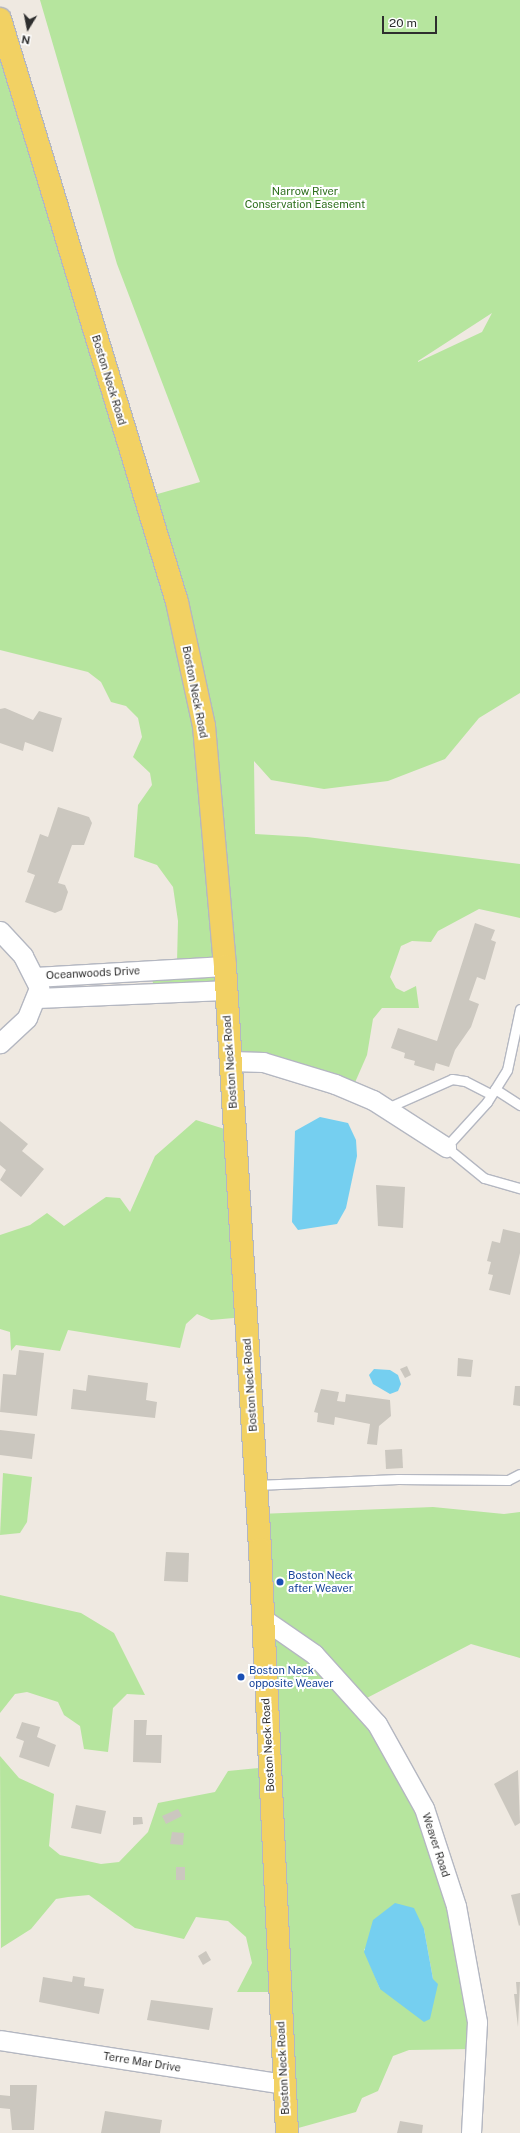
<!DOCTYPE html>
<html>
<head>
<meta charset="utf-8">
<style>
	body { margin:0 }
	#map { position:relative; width:520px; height:2133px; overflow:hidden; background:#efe9e1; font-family:"Public Sans",sans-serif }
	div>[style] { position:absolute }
	.green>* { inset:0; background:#b6e59e }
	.water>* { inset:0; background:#75cff0 }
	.building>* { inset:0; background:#cbc7bf }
	.roads { filter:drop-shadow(1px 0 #b4b7c1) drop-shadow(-1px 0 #b4b7c1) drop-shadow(0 1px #b4b7c1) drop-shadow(0 -1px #b4b7c1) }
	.lane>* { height:9px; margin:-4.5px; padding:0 4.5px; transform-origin:4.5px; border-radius:4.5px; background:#fff }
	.street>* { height:19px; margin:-9.5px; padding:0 9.5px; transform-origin:9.5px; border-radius:9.5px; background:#fff }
	.primary>* { height:22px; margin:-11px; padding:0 11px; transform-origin:11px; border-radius:11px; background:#f2d163 }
	.dots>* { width:11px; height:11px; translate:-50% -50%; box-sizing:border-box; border:2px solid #fff; border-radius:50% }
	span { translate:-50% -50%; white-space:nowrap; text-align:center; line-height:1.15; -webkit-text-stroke:4px #fff; paint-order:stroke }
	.park-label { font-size:11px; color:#2c6e1b }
	.street-label { font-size:11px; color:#2e2e2e }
	.transit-label { font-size:11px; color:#164399 }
	.left { translate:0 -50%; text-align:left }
	.north { position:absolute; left:8px; top:8px; width:40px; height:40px; -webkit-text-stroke:3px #fff; paint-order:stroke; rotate:190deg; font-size:11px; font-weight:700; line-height:16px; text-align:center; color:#2e2e2e }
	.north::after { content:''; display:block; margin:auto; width:14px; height:18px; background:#2e2e2e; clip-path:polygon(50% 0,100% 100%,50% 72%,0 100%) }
	.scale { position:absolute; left:382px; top:16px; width:55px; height:18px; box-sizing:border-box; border:2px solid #2e2e2e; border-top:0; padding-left:5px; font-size:12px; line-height:14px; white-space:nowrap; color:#2e2e2e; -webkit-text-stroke:3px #fff; paint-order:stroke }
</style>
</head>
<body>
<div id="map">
	<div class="green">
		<i style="clip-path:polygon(evenodd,40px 0,520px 0,520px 693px,479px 718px,445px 759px,388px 781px,324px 789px,271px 780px,254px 761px,255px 834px,307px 837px,520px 864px,520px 918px,479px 909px,438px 931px,431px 942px,412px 941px,401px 946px,390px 977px,396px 988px,404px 992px,416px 986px,419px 1008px,382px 1008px,373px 1019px,367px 1055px,353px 1087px,236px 1061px,229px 982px,153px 983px,151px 975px,177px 962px,178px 921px,173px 887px,157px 865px,134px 857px,138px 805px,152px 785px,150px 773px,133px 757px,142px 737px,138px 718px,126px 706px,111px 702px,101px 682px,88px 672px,0 650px,0 19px,154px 495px,200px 482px,117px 264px,40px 0,492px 313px,482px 332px,418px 362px,418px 361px,492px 313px)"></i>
		<i style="clip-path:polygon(196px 1120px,234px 1132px,245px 1317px,211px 1320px,197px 1314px,186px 1324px,180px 1348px,68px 1330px,60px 1351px,16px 1345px,11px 1351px,10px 1332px,0 1329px,0 1235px,30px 1225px,47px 1213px,64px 1226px,106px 1197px,120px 1198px,130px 1212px,155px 1156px)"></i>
		<i style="clip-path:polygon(3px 1473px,32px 1477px,27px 1522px,20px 1533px,0 1535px)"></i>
		<i style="clip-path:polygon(evenodd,433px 1507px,504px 1514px,520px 1512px,520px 1658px,471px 1644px,361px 1701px,378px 1727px,458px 1907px,472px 2049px,409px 2050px,393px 2056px,378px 2091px,362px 2098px,356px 2112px,291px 2130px,279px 1992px,237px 1992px,252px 1963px,246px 1937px,228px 1921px,196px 1917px,184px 1939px,135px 1928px,89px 1895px,68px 1897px,56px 1899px,31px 1929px,1px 1948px,0 1756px,19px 1778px,54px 1794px,49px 1846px,60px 1855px,101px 1864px,119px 1862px,148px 1832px,158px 1803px,215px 1792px,228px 1771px,268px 1767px,259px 1514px,433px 1507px,424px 1929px,433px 1979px,380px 1989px,364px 1949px,424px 1929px)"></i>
		<i style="clip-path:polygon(0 1595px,81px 1613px,114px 1633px,145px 1695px,127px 1694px,113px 1708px,108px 1752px,84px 1749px,80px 1726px,64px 1715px,58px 1702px,27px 1692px,15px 1694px,0 1713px)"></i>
	</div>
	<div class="water">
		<i style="clip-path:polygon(320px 1117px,348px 1123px,356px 1140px,357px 1156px,346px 1208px,337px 1224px,298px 1230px,292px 1222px,295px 1131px)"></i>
		<i style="clip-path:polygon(374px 1369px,390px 1370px,398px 1375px,401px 1384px,398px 1391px,390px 1394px,373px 1384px,369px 1375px)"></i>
		<i style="clip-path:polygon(395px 1903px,414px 1908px,424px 1929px,433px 1979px,438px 1984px,430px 2019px,424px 2022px,380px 1989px,364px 1952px,373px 1920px)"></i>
	</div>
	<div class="building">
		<i style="clip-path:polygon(5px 708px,33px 720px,39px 711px,62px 718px,53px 752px,25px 742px,23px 751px,0 743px,0 709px)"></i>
		<i style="clip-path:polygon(58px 807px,89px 817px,92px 823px,84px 845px,72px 845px,58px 883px,65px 885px,68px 892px,62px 910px,55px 913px,25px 902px,35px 875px,27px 872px,34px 852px,40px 834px,48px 837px)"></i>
		<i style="clip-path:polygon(475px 923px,495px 930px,491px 940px,496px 942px,485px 980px,477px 977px,469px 1000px,479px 1004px,471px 1027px,455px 1050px,449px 1067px,436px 1063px,434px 1071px,414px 1065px,415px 1061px,404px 1058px,405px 1053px,391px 1048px,398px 1028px,437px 1041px)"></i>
		<i style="clip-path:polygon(0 1121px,28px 1144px,22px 1151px,44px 1169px,21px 1197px,0 1180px,6px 1170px,0 1165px)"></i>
		<i style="clip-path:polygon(376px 1185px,405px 1187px,403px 1228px,378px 1226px)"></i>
		<i style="clip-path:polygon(503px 1229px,520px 1233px,520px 1253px,510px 1295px,489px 1290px,493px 1275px,488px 1274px,491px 1262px,487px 1261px,492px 1241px,500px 1243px)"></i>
		<i style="clip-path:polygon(19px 1350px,44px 1353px,37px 1416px,0 1412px,3px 1374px,16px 1375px)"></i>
		<i style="clip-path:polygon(458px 1358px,473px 1360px,471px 1377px,457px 1376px)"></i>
		<i style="clip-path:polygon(407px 1366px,411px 1375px,405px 1378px,400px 1369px)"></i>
		<i style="clip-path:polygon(88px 1375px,148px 1383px,146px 1400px,157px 1402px,155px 1418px,71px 1409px,73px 1389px,86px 1391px)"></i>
		<i style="clip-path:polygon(515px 1386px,520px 1386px,520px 1406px,513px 1405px)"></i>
		<i style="clip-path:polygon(321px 1389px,339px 1392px,337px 1401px,345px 1402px,346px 1394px,390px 1400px,391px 1416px,379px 1426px,377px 1445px,367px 1444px,370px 1424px,335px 1417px,334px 1425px,317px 1422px,318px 1413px,314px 1412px)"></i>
		<i style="clip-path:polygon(0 1430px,35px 1434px,32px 1459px,0 1455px)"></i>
		<i style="clip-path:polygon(402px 1449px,403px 1468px,386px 1469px,385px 1450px)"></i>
		<i style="clip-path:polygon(166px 1552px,189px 1553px,188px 1582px,164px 1581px)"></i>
		<i style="clip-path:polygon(134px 1720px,147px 1720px,146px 1735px,162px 1735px,161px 1763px,133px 1762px)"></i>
		<i style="clip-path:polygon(22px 1722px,40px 1727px,37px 1737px,56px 1745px,49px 1767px,19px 1757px,24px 1741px,16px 1738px)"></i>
		<i style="clip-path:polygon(518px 1770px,520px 1823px,515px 1826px,494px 1784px)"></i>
		<i style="clip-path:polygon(76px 1805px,106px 1811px,101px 1834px,71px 1828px)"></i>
		<i style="clip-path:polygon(178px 1809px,182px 1816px,166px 1824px,162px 1816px)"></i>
		<i style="clip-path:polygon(133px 1817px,142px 1817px,143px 1824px,133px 1825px)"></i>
		<i style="clip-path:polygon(172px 1832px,184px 1833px,183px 1845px,170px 1844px)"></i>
		<i style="clip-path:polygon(176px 1867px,185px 1867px,185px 1880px,176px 1880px)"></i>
		<i style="clip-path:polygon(520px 1893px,520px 1925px,519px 1926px,511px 1895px)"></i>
		<i style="clip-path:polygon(206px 1951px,211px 1960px,203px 1965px,198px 1956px)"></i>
		<i style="clip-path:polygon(73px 1976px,85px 1978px,84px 1986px,104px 1989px,99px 2014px,39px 2002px,43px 1977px,72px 1982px)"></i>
		<i style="clip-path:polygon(516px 1982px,520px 1982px,518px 2027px,514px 1994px,517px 1994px)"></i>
		<i style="clip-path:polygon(151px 2000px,213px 2008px,209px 2030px,147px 2020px)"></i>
		<i style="clip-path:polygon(10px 2085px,37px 2085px,34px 2130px,12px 2130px,10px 2109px,0 2108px,0 2095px,10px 2096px)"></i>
		<i style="clip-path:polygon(105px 2111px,162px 2120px,160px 2133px,101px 2133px)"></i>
		<i style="clip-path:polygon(400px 2121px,423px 2125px,422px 2133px,397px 2133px)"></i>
	</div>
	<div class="roads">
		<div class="lane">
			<i style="left:520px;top:1009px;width:62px;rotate:102deg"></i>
			<i style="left:507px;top:1070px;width:38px;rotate:122deg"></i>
			<i style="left:487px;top:1102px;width:61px;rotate:132.3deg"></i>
			<i style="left:446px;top:1147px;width:49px;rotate:39.2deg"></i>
			<i style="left:484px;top:1178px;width:37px;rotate:16deg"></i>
			<i style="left:495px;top:1089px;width:30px;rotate:33deg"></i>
			<i style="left:387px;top:1108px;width:71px;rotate:-24deg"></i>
			<i style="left:452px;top:1079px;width:13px;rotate:9deg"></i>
			<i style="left:465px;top:1081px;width:29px;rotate:27deg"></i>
			<i style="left:256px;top:1485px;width:142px;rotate:-2.4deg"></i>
			<i style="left:398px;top:1479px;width:110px;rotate:0.5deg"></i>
			<i style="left:508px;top:1480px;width:13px;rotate:-27deg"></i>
		</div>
		<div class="street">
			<i style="left:0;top:931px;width:34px;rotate:47deg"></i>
			<i style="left:23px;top:956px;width:36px;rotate:63deg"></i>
			<i style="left:39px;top:988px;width:32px;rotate:112deg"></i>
			<i style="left:27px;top:1018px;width:37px;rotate:137deg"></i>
			<i style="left:35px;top:977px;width:190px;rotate:-3.3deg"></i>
			<i style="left:37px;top:998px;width:188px;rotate:-2.4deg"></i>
			<i style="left:231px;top:1061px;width:32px;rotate:2deg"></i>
			<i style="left:263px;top:1062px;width:75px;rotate:17deg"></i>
			<i style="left:335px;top:1084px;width:41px;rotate:22.8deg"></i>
			<i style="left:373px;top:1100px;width:87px;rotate:32.8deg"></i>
			<i style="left:262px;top:1618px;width:63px;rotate:34.7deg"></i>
			<i style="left:314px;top:1654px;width:94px;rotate:48deg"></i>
			<i style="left:377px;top:1724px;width:96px;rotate:60.8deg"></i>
			<i style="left:424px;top:1808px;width:103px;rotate:71.9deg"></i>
			<i style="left:456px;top:1906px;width:118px;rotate:79.7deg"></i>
			<i style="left:477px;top:2022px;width:111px;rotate:93.1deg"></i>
			<i style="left:0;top:2040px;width:287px;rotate:8.8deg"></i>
		</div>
		<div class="primary">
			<i style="left:0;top:19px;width:609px;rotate:73.11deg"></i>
			<i style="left:177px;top:602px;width:127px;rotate:77.7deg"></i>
			<i style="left:204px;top:726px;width:241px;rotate:85deg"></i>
			<i style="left:225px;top:966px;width:584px;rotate:86.56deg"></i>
			<i style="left:260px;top:1549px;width:585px;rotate:87.35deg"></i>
		</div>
	</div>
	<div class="dots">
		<i style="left:280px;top:1582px;background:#1a4fb4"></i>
		<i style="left:241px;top:1677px;background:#1a4fb4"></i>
	</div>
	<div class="park-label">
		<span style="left:305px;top:198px">Narrow River<br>Conservation Easement</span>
	</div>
	<div class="street-label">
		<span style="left:109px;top:380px;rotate:73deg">Boston Neck Road</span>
		<span style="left:195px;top:692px;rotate:79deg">Boston Neck Road</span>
		<span style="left:93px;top:973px;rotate:-3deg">Oceanwoods Drive</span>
		<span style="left:230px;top:1062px;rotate:-94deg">Boston Neck Road</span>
		<span style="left:250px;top:1385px;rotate:-94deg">Boston Neck Road</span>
		<span style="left:268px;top:1745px;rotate:-93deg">Boston Neck Road</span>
		<span style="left:436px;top:1845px;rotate:72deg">Weaver Road</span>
		<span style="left:142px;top:2062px;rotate:9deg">Terre Mar Drive</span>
		<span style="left:283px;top:2068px;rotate:-93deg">Boston Neck Road</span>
	</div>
	<div class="transit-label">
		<span class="left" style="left:288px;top:1582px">Boston Neck<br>after Weaver</span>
		<span class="left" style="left:249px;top:1677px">Boston Neck<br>opposite Weaver</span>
	</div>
	<div class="north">N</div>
	<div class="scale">20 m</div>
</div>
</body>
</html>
